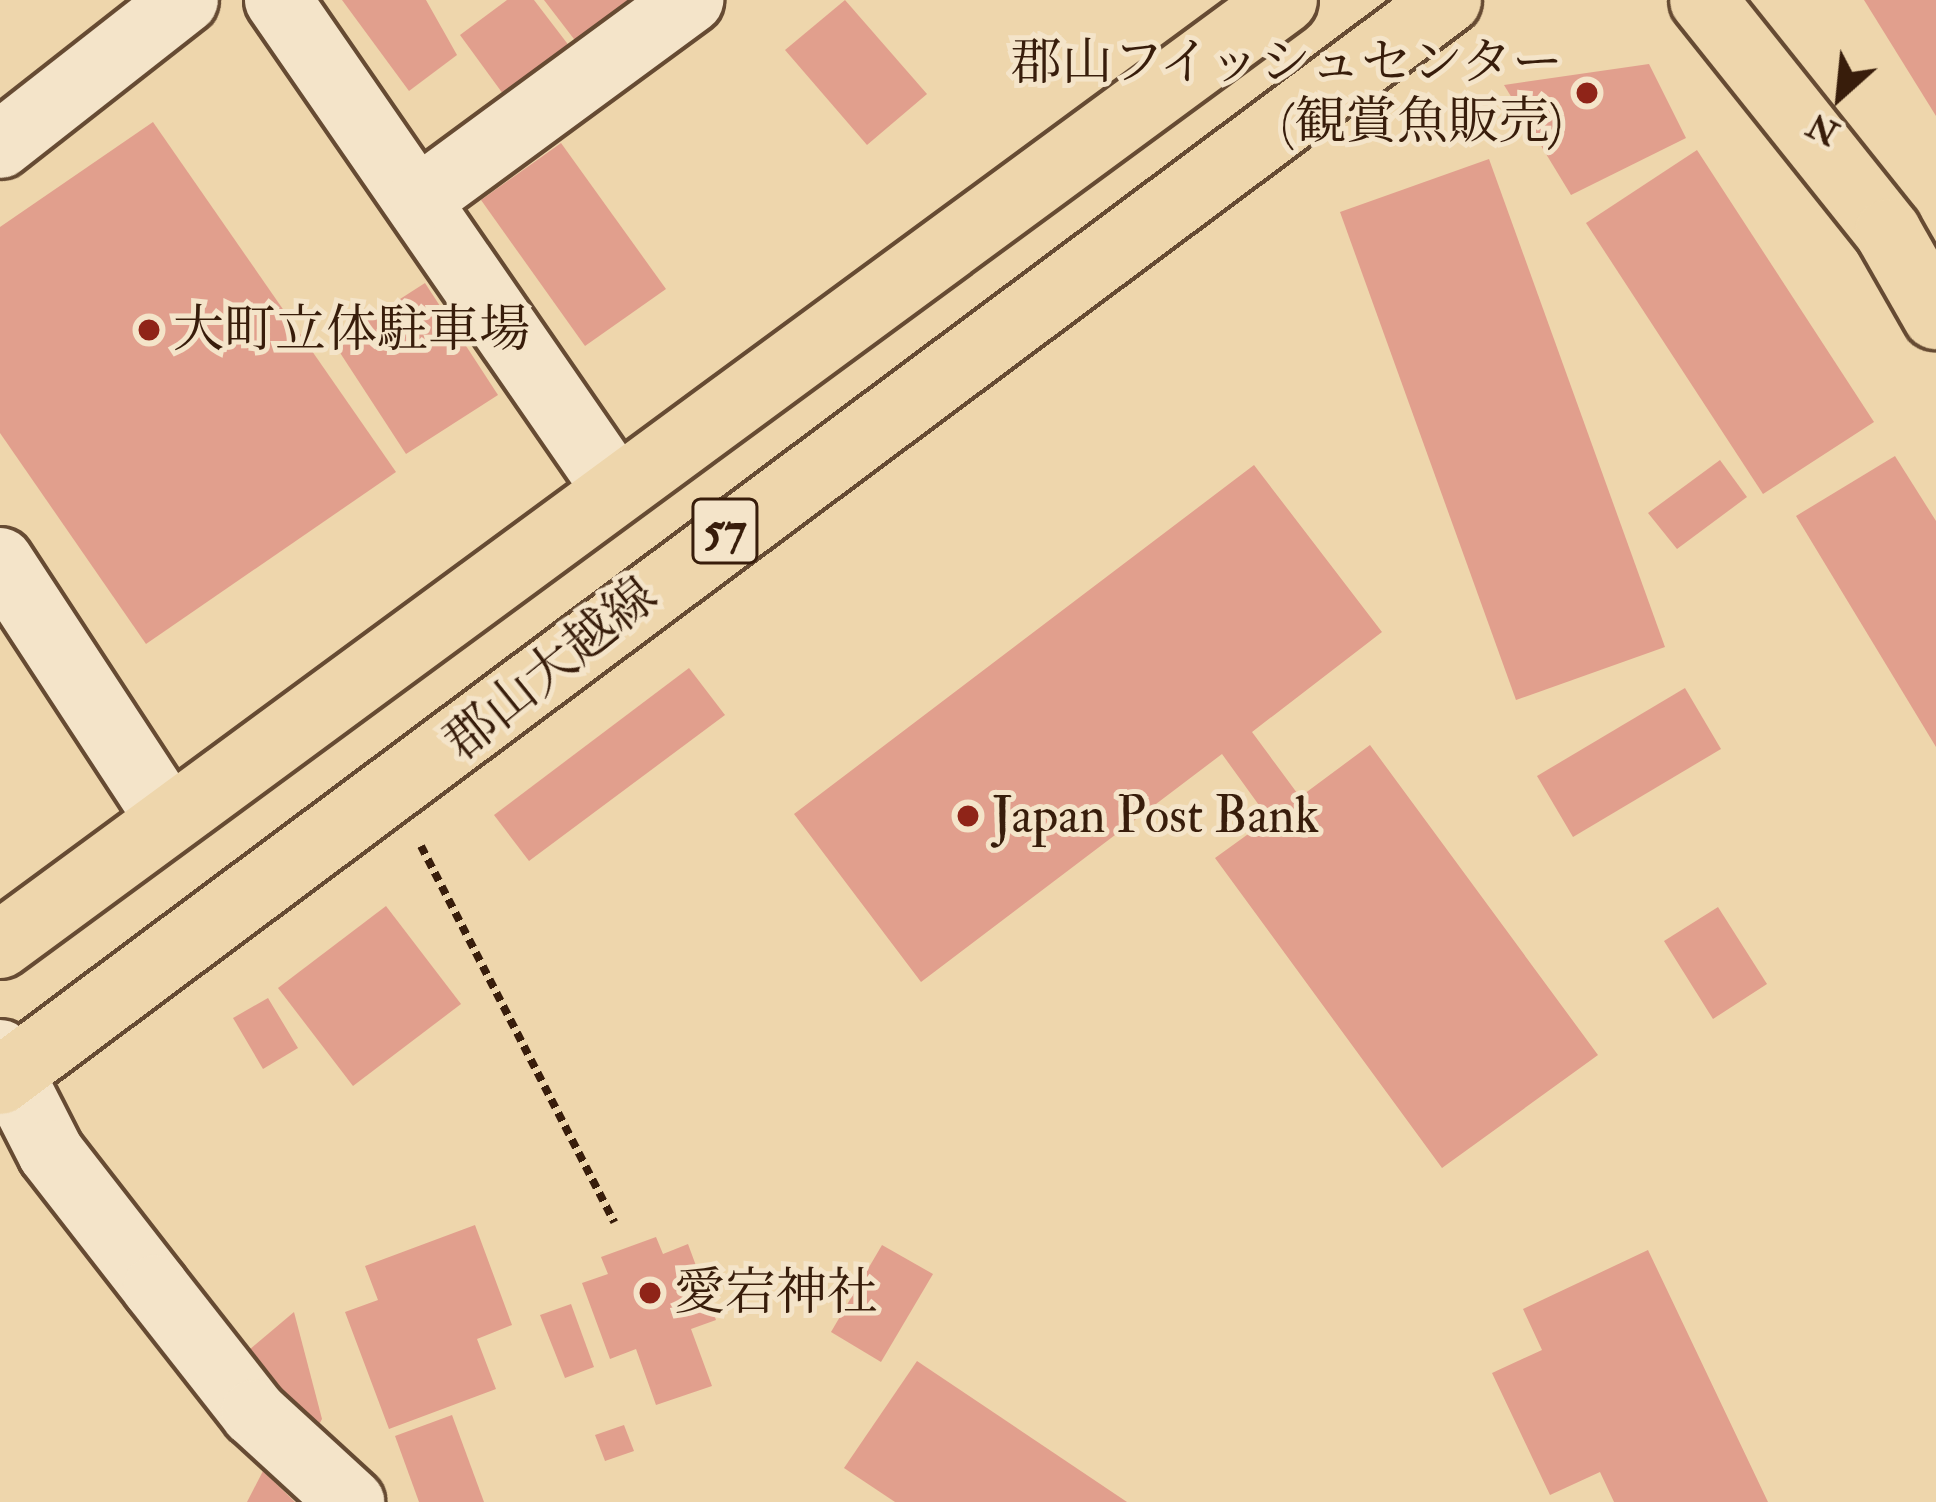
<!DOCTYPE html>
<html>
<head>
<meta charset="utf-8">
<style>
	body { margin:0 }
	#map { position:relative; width:1936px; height:1502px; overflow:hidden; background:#eed6ac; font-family:"IM FELL Double Pica","Noto Serif JP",serif }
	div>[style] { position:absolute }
	.building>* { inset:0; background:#e19f8d }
	.path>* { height:8px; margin-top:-4px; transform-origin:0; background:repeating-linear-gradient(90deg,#381d0b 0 9px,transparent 0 15px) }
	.roads { filter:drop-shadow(3px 0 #664b33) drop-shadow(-3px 0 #664b33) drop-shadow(0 3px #664b33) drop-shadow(0 -3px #664b33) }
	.minor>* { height:66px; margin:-33px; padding:0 33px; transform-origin:33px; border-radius:33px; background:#f4e4c9 }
	.major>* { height:66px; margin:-33px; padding:0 33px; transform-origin:33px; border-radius:33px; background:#eed6ac }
	.dots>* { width:33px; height:33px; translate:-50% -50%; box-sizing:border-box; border:6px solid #f4e4c9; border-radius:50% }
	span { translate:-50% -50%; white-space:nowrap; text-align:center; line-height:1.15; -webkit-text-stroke:10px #f4e4c9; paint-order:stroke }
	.shield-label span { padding:3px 9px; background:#f4e4c9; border:3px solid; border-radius:9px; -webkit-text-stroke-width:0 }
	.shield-label { font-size:48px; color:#381d0b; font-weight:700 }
	.poi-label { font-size:51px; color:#381d0b }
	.right { translate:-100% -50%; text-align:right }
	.left { translate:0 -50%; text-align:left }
	.street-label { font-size:51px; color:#381d0b }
	.north { position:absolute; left:1780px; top:36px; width:120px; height:120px; -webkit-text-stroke:9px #f4e4c9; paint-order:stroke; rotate:207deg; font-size:33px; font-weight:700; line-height:48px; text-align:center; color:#381d0b }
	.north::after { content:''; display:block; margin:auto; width:42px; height:54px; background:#381d0b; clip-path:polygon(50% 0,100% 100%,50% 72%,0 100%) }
</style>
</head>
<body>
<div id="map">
	<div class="building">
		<i style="clip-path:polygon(342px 0,426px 0,457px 55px,409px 91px)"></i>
		<i style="clip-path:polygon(507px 0,534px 0,583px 64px,517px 113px,460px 35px)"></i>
		<i style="clip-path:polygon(544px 0,654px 0,587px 56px)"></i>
		<i style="clip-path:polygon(845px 0,927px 94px,867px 145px,785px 50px)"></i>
		<i style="clip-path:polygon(1864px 0,1936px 0,1936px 116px)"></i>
		<i style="clip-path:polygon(1649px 64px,1686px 138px,1571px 195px,1504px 85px)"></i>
		<i style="clip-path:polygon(153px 122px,396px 472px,146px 644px,0 433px,0 227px)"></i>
		<i style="clip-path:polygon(561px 143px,666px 289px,585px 346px,481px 200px)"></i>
		<i style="clip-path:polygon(1697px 150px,1874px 422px,1763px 494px,1586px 223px)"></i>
		<i style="clip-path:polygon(1489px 159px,1665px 647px,1516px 700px,1340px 212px)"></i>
		<i style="clip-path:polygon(425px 283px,498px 395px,406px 454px,333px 342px)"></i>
		<i style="clip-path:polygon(1895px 456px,1936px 521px,1936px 747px,1796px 516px)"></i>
		<i style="clip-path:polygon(1720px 460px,1747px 497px,1677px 549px,1648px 513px)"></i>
		<i style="clip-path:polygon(1254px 465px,1382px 632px,1252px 732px,1300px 797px,1370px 745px,1598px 1055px,1442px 1168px,1215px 858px,1269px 819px,1222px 754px,921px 982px,794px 814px)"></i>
		<i style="clip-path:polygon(689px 668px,725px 715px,529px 861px,494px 815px)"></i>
		<i style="clip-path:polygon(1685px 688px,1721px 749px,1573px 837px,1537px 776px)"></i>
		<i style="clip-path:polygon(386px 906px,461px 1004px,353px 1086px,278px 988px)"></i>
		<i style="clip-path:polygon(1718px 907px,1767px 984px,1713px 1019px,1664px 941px)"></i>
		<i style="clip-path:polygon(268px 998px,298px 1048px,263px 1069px,233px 1018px)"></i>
		<i style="clip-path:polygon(475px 1225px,512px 1325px,477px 1339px,496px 1389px,389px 1429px,345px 1312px,378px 1300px,365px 1266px)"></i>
		<i style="clip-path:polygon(656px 1237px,663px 1254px,688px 1244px,716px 1320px,691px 1329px,712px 1386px,656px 1405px,636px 1349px,610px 1359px,582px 1283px,608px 1274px,601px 1257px)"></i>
		<i style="clip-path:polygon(882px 1245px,933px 1274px,881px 1362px,831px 1332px)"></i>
		<i style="clip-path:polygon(1648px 1250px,1768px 1502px,1614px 1502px,1600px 1472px,1550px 1495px,1492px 1373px,1542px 1350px,1523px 1309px)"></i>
		<i style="clip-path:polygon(571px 1304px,594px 1367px,565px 1378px,540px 1315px)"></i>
		<i style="clip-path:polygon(294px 1312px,322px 1419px,316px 1430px,249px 1350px)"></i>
		<i style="clip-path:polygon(917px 1361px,1127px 1502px,895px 1502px,844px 1468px)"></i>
		<i style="clip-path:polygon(452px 1415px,484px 1502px,419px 1502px,395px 1436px)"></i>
		<i style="clip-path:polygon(624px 1425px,634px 1451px,605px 1461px,595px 1435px)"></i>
		<i style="clip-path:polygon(263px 1471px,295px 1502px,247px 1502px)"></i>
	</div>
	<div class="path">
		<i style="left:421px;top:846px;width:423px;rotate:62.8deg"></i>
	</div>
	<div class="roads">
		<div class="minor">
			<i style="left:278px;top:0;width:593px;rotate:55.37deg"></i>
			<i style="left:0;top:145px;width:235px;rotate:-38.1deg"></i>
			<i style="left:422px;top:197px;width:333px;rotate:-36.3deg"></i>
			<i style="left:0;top:561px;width:308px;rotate:56.8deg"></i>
			<i style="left:0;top:1053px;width:112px;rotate:63deg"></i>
			<i style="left:51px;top:1153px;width:171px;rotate:52.1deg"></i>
			<i style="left:156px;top:1288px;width:159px;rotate:51.9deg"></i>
			<i style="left:254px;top:1413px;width:132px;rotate:42.5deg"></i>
		</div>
		<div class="major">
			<i style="left:1703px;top:0;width:297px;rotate:51.4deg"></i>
			<i style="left:1888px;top:232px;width:97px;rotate:60.3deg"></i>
			<i style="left:0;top:945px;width:1594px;rotate:-36.35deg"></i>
			<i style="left:0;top:1081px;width:1807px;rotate:-36.74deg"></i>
		</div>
	</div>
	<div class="dots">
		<i style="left:1587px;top:93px;background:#8f2418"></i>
		<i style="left:149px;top:330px;background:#8f2418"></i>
		<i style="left:968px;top:816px;background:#8f2418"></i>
		<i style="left:650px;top:1293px;background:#8f2418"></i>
	</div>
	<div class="shield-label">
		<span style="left:725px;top:531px">57</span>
	</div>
	<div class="poi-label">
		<span class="right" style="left:1563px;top:93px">郡山フイッシュセンター<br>(観賞魚販売)</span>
		<span class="left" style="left:173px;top:330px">大町立体駐車場</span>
		<span class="left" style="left:992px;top:816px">Japan Post Bank</span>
		<span class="left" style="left:674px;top:1293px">愛宕神社</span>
	</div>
	<div class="street-label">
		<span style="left:551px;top:669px;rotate:-39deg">郡山大越線</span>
	</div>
	<div class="north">N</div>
</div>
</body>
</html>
